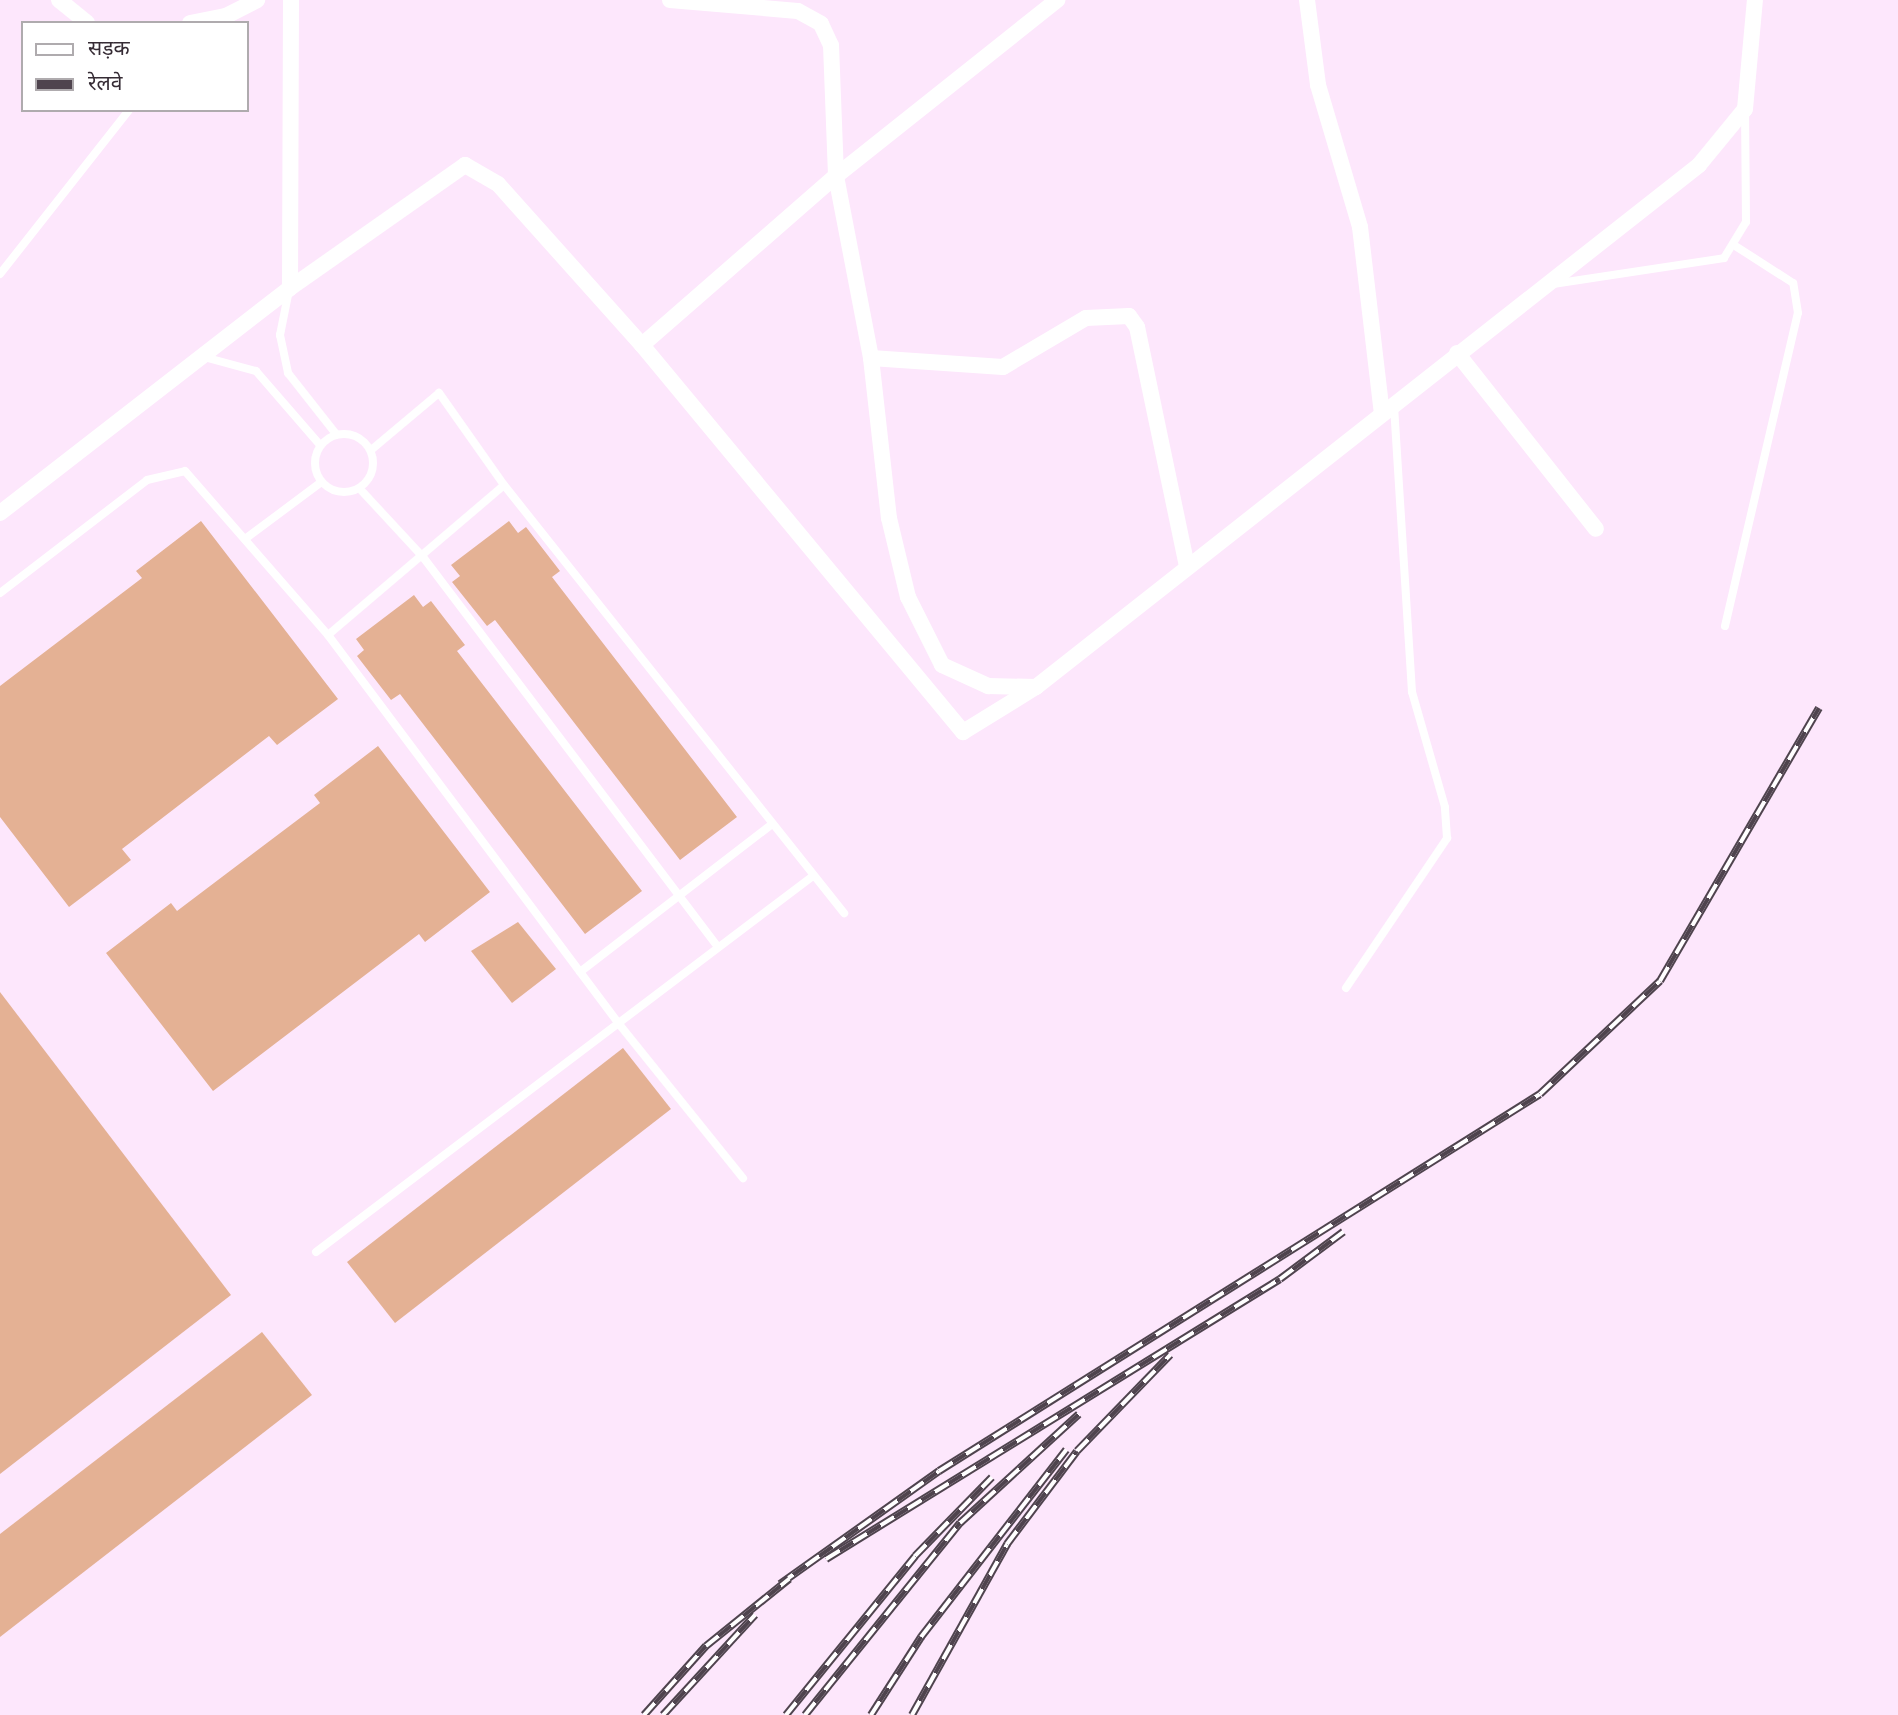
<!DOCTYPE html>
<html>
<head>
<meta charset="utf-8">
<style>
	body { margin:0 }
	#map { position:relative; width:1898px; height:1715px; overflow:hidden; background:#fde7fc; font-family:Helvetica,"Noto Sans Devanagari",sans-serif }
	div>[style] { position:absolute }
	.building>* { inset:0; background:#e4b194 }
	.service>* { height:8px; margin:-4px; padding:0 4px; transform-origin:4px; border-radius:4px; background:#fff }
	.service>.ring { margin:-4px; padding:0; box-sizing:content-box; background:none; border:8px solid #fff; border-radius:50% }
	.minor>* { height:16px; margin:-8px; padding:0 8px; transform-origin:8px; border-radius:8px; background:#fff }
	.rail>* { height:8px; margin-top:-4px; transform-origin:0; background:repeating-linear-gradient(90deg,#fff 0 16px,#4f444e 0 32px); box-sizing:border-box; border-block:2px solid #4f444e }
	span { translate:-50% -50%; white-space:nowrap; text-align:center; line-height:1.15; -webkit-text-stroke:5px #fff; paint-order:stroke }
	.legend { position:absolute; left:21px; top:21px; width:228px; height:91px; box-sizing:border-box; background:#fff; border:2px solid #afabae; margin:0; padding:9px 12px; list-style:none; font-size:21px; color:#362c35 }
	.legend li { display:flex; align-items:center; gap:14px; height:35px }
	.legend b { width:35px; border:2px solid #afabae }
</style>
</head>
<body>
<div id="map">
	<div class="building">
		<i style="clip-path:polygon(201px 521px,338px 699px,277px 745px,269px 736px,122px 849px,131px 860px,69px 907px,0 817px,0 686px,142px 578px,136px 571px)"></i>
		<i style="clip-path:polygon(509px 521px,518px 533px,526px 527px,560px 571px,552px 577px,737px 817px,680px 860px,495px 620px,487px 626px,452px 582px,460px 576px,451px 565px)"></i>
		<i style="clip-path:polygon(414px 595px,423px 607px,431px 601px,465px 645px,457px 651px,642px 891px,585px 934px,400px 694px,391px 700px,357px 656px,364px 650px,356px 639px)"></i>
		<i style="clip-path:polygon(378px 746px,490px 892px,425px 942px,419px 934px,213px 1091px,106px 953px,171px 903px,177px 911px,320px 803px,314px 795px)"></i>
		<i style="clip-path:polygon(518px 922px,556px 969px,512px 1003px,471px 951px)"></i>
		<i style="clip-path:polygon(0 992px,231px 1295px,0 1474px)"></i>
		<i style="clip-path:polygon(623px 1048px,671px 1109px,395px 1323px,347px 1262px)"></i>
		<i style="clip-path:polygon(262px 1332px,312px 1395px,0 1637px,0 1534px)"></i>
	</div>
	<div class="service">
		<i style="left:0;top:274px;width:209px;rotate:-51.8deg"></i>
		<i style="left:1553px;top:284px;width:173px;rotate:-8.6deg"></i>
		<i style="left:1724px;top:258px;width:42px;rotate:-58.6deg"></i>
		<i style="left:1746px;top:222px;width:110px;rotate:-90.5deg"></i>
		<i style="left:289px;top:290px;width:46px;rotate:101.3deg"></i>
		<i style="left:280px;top:335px;width:39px;rotate:78deg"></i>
		<i style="left:288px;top:373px;width:78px;rotate:51.8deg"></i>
		<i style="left:204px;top:357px;width:54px;rotate:15.1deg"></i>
		<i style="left:256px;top:371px;width:98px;rotate:49.1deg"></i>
		<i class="ring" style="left:315px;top:434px;width:50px;height:50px"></i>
		<i style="left:504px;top:485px;width:547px;rotate:51.54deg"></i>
		<i style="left:360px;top:489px;width:93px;rotate:47.2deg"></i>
		<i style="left:423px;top:557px;width:485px;rotate:52.9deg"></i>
		<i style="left:245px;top:539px;width:94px;rotate:-36.7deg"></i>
		<i style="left:0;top:593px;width:185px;rotate:-37.5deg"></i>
		<i style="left:147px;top:480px;width:39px;rotate:-13deg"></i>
		<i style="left:185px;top:471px;width:218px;rotate:48.9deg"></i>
		<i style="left:328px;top:635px;width:486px;rotate:53.2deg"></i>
		<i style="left:619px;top:1024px;width:198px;rotate:51.2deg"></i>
		<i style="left:1725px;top:626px;width:321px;rotate:-76.9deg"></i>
		<i style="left:1798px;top:313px;width:30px;rotate:-99deg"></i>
		<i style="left:1793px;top:283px;width:67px;rotate:-147.3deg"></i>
		<i style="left:328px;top:635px;width:231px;rotate:-40.4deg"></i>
		<i style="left:504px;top:485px;width:113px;rotate:-125.2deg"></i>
		<i style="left:439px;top:393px;width:89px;rotate:140deg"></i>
		<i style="left:580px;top:972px;width:242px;rotate:-37.6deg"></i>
		<i style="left:1346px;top:988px;width:181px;rotate:-56deg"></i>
		<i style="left:1447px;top:838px;width:31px;rotate:-94deg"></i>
		<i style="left:1445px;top:807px;width:120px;rotate:-106deg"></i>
		<i style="left:1412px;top:692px;width:287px;rotate:-93.6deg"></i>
		<i style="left:316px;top:1252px;width:623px;rotate:-37.11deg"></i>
	</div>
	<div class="minor">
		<i style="left:59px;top:0;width:36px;rotate:39deg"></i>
		<i style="left:670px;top:0;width:128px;rotate:4.9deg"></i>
		<i style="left:798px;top:11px;width:26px;rotate:29deg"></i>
		<i style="left:821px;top:24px;width:23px;rotate:65deg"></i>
		<i style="left:831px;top:45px;width:131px;rotate:87.8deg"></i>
		<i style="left:836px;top:176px;width:185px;rotate:79.1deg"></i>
		<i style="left:871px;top:358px;width:161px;rotate:83.6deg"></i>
		<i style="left:889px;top:518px;width:81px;rotate:76.5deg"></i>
		<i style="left:908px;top:597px;width:76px;rotate:63.4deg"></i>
		<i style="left:942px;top:665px;width:51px;rotate:24.5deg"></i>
		<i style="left:988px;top:686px;width:48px;rotate:1.2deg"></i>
		<i style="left:1307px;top:0;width:86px;rotate:82.6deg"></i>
		<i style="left:1318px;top:85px;width:148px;rotate:73.5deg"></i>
		<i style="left:1360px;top:227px;width:188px;rotate:83.3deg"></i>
		<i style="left:190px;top:23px;width:37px;rotate:-11deg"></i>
		<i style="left:226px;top:16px;width:35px;rotate:-27deg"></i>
		<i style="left:290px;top:288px;width:288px;rotate:-89.8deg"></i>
		<i style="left:642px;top:345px;width:257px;rotate:-41.1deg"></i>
		<i style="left:836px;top:176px;width:283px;rotate:-38.5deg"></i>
		<i style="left:1457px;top:353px;width:224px;rotate:51.7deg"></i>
		<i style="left:871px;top:358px;width:132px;rotate:3.9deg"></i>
		<i style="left:1003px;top:367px;width:96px;rotate:-30.6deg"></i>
		<i style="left:1086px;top:318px;width:43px;rotate:-2.7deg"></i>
		<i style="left:1129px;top:316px;width:14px;rotate:54deg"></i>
		<i style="left:1137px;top:327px;width:244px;rotate:78.2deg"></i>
		<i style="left:0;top:513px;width:367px;rotate:-37.8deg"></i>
		<i style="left:290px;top:288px;width:214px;rotate:-35.1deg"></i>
		<i style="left:465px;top:165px;width:38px;rotate:30deg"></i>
		<i style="left:498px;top:184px;width:216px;rotate:48.2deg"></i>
		<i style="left:642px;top:345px;width:503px;rotate:50.33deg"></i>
		<i style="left:963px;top:732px;width:86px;rotate:-31.7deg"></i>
		<i style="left:1036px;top:687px;width:844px;rotate:-38.21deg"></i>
		<i style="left:1699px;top:165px;width:72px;rotate:-50.6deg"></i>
		<i style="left:1745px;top:109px;width:109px;rotate:-84.8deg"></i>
	</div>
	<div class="rail">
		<i style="left:826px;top:1559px;width:533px;rotate:-31.66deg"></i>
		<i style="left:1280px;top:1279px;width:79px;rotate:-36.7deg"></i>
		<i style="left:780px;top:1584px;width:195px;rotate:-35.4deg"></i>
		<i style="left:939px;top:1471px;width:709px;rotate:-32.1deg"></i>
		<i style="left:1540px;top:1094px;width:165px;rotate:-43.3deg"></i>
		<i style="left:1660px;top:981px;width:316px;rotate:-59.8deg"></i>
		<i style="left:644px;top:1715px;width:93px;rotate:-48.1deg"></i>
		<i style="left:706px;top:1646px;width:107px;rotate:-38.9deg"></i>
		<i style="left:663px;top:1715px;width:136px;rotate:-47.4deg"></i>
		<i style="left:786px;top:1715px;width:205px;rotate:-50.9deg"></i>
		<i style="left:915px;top:1556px;width:110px;rotate:-45.7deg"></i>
		<i style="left:805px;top:1715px;width:247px;rotate:-51.1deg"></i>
		<i style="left:960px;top:1523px;width:161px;rotate:-42.5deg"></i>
		<i style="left:871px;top:1715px;width:93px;rotate:-57.3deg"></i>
		<i style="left:921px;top:1637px;width:237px;rotate:-52.2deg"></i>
		<i style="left:912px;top:1715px;width:196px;rotate:-60.9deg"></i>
		<i style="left:1007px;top:1544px;width:116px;rotate:-53deg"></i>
		<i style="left:1077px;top:1451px;width:134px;rotate:-45.9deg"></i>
	</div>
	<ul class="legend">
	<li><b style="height:9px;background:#fff"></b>सड़क</li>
	<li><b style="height:9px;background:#4f444e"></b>रेलवे</li>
	</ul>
</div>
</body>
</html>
